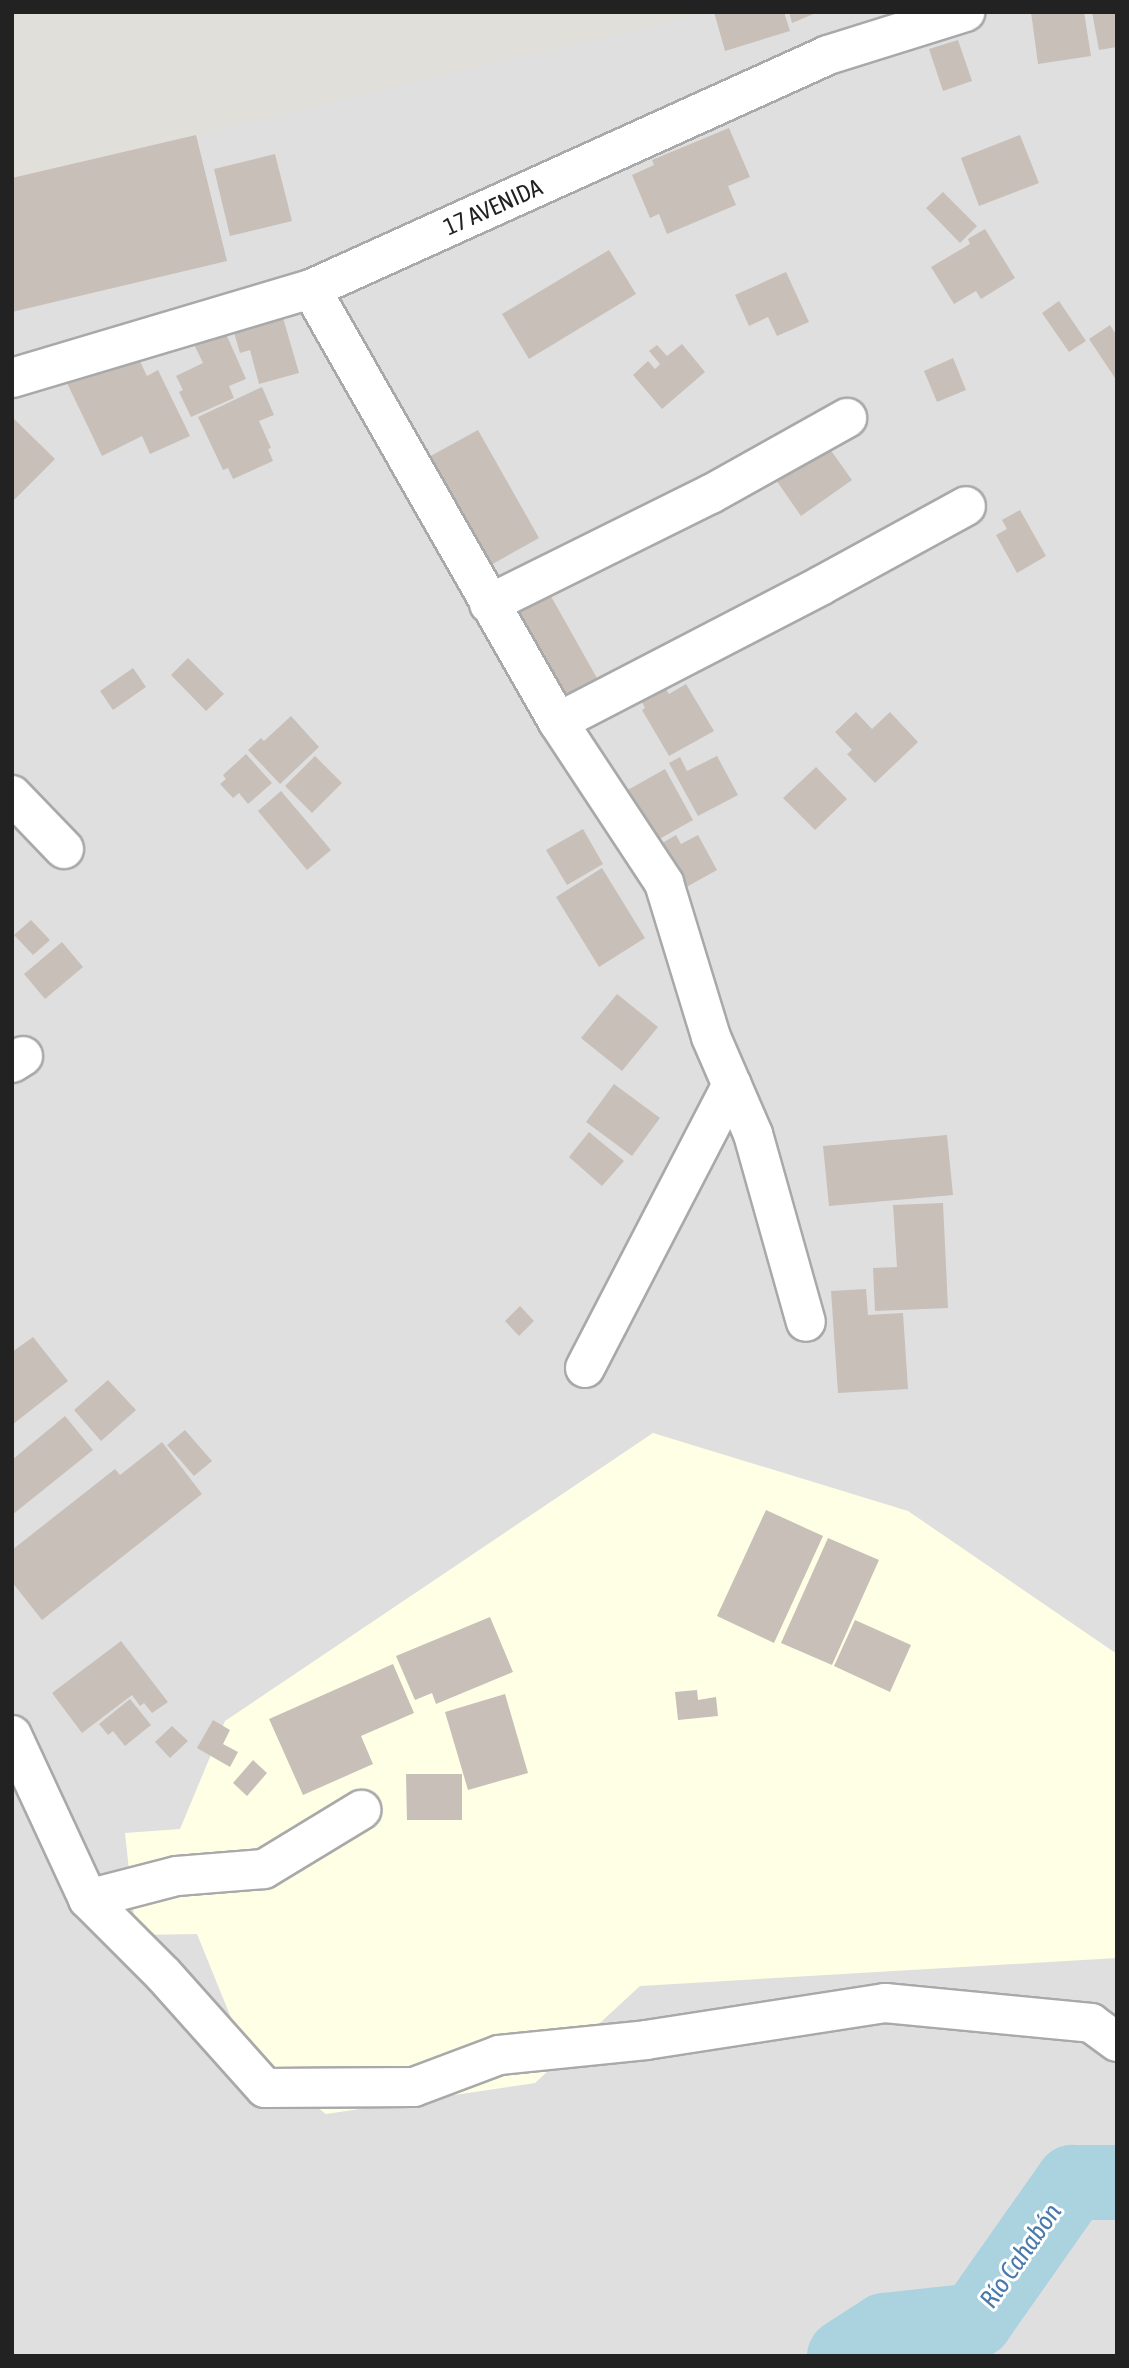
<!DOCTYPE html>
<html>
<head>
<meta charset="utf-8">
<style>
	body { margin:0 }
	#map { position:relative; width:1129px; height:2368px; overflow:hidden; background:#f2efe9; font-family:"Asap Condensed",sans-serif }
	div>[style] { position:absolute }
	.residential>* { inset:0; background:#e0dfdf }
	.education>* { inset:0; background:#ffffe5 }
	.airport>* { inset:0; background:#e1dfda }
	.river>* { height:75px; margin:-37.5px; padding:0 37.5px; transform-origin:37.5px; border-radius:37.5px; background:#aad3df }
	.building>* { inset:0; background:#c7bfb8 }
	.roads { filter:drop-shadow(2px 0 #a9a9a9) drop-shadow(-2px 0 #a9a9a9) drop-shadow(0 2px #a9a9a9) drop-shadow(0 -2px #a9a9a9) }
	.minor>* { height:38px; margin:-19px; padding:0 19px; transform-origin:19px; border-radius:19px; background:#fff }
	span { translate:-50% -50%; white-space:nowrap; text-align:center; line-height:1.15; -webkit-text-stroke:6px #fff; paint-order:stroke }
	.street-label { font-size:24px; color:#222 }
	.water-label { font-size:26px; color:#4a7aab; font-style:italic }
	.frame { position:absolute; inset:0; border:14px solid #222; pointer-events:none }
</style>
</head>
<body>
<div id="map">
	<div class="residential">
		<i style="clip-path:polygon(12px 12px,1117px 12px,1117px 2356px,12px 2356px)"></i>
	</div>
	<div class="education">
		<i style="clip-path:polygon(653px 1433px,908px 1511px,1117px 1654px,1117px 1958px,640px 1986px,535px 2083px,326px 2114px,245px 2052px,197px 1934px,136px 1935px,125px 1833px,180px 1829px,225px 1721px)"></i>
	</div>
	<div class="airport">
		<i style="clip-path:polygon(12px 12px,710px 12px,12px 178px)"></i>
	</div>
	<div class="river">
		<i style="left:844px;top:2356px;width:48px;rotate:-33deg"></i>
		<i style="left:884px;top:2330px;width:92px;rotate:-6.3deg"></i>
		<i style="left:975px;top:2320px;width:169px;rotate:-54.9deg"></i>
		<i style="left:1072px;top:2182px;width:45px"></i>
	</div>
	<div class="building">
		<i style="clip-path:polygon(714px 12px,784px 12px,790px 31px,725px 51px)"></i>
		<i style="clip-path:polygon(789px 12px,818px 12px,792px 23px)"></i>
		<i style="clip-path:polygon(1031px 12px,1084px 12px,1091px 56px,1038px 64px)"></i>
		<i style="clip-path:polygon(1092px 12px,1117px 12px,1117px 47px,1099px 50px)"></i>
		<i style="clip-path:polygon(958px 40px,972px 81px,943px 91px,929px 49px)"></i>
		<i style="clip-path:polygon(729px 128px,750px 177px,728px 186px,736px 205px,667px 234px,659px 214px,650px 218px,632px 175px,654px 165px,652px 160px)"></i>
		<i style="clip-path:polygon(196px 135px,227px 261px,12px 312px,12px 178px)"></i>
		<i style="clip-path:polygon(1020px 135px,1039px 183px,979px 206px,961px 158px)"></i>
		<i style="clip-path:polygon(275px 154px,292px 221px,230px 236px,214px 169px)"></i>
		<i style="clip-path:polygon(943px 192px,977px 226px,960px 243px,926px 208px)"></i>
		<i style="clip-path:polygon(985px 229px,1015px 278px,981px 299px,976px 291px,954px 304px,931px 267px,970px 244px,968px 239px)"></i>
		<i style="clip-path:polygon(609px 250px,636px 294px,529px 359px,502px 314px)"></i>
		<i style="clip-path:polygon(786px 272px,809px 322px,777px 336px,768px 317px,749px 326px,735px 295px)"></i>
		<i style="clip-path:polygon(1059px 301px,1086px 341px,1069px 352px,1042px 313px)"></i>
		<i style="clip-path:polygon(279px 304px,299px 373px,259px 384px,250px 350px,240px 353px,230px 319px)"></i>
		<i style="clip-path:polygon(1110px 325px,1117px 336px,1117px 381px,1089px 339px)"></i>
		<i style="clip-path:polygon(223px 327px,246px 379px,229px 386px,234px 398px,191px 417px,179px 392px,183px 390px,176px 376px,203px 363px,192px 340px)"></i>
		<i style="clip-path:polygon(682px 344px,705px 372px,662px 409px,633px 375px,648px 361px,655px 369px,660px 364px,649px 351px,657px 345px,667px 356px)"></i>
		<i style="clip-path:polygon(134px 349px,147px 376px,158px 370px,190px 436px,150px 454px,142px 436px,102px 456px,66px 381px)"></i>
		<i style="clip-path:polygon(953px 358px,966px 390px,937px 402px,924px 371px)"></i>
		<i style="clip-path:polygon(262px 387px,274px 415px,259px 421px,271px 448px,268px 449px,273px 461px,233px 479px,228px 468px,223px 470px,198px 417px)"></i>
		<i style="clip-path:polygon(12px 417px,55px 459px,12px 502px)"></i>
		<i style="clip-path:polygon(478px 430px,539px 538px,489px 566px,427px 458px)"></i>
		<i style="clip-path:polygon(827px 445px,852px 480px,801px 516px,776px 480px)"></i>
		<i style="clip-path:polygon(1020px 510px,1046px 556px,1017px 573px,996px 535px,1007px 529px,1002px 520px)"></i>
		<i style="clip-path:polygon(548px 591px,602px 687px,561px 711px,506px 615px)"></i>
		<i style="clip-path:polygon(188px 658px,224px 694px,206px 711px,171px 675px)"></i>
		<i style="clip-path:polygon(133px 668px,146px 687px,113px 710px,100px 691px)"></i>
		<i style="clip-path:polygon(663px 684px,669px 694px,686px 684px,714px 731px,669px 756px,642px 710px,645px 708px,640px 698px)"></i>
		<i style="clip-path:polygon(856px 712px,872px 729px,890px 712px,918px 742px,875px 783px,847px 754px,852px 750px,835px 732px)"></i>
		<i style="clip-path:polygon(291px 716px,319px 747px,280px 784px,248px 750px,261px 738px,264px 741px)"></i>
		<i style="clip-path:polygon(246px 754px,272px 783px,248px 804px,239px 793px,233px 798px,220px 784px,226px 779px,223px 775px)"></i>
		<i style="clip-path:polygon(315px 756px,342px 783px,312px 813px,285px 786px)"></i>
		<i style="clip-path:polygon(717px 756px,738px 795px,698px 816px,669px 763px,680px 757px,687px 771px)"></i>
		<i style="clip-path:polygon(816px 767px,847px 799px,815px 830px,783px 798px)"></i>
		<i style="clip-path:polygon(665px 769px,693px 820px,654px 842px,626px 791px)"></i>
		<i style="clip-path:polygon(281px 791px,331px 850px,307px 870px,258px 811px)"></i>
		<i style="clip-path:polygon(583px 829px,603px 864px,567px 885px,546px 850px)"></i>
		<i style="clip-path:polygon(676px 835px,681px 844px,698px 835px,717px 870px,681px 890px,657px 846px)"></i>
		<i style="clip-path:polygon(602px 868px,645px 938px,599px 967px,556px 897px)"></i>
		<i style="clip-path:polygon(31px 920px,50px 940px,33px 955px,14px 935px)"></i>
		<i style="clip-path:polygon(62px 942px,83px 967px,45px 999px,24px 974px)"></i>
		<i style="clip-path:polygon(617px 994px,658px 1027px,622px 1071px,581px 1038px)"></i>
		<i style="clip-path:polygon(614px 1084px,660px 1118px,632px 1156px,586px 1122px)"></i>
		<i style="clip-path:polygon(589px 1132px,624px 1161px,602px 1186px,569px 1157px)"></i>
		<i style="clip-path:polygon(947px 1135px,953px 1195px,829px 1206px,823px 1146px)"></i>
		<i style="clip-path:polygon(943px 1203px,948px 1308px,875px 1311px,873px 1268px,897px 1267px,893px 1205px)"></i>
		<i style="clip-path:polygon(866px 1289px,868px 1315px,903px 1313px,908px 1389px,838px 1393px,831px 1291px)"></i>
		<i style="clip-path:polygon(520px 1306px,534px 1321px,519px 1336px,505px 1321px)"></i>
		<i style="clip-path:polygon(33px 1337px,68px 1381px,12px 1425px,12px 1352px)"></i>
		<i style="clip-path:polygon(108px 1380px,136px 1410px,101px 1441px,74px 1410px)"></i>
		<i style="clip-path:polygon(65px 1416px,93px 1450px,12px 1515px,12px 1460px)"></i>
		<i style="clip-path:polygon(185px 1430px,212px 1461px,194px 1476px,167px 1445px)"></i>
		<i style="clip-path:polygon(162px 1442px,202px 1494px,42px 1620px,12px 1582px,12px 1550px,115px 1469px,120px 1475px)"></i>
		<i style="clip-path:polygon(766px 1510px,823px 1536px,774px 1643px,717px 1616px)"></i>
		<i style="clip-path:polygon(828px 1538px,879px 1560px,832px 1665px,781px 1643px)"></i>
		<i style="clip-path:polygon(490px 1617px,513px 1672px,436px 1704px,432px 1693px,415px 1700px,396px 1656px)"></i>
		<i style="clip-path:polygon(855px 1620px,911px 1645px,890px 1692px,834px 1666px)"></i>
		<i style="clip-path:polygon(121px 1641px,168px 1702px,152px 1713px,144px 1703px,140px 1706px,132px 1695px,82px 1733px,52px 1693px)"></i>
		<i style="clip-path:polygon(393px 1664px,414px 1713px,361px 1736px,373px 1764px,303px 1795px,269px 1719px)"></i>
		<i style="clip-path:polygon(697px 1690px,698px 1700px,716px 1697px,718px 1716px,678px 1720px,675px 1692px)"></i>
		<i style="clip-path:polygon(505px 1694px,528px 1773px,468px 1790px,445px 1712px)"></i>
		<i style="clip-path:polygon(130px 1699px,151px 1725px,125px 1746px,113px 1731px,108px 1735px,99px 1724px)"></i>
		<i style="clip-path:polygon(213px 1720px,230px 1730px,223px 1744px,238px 1752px,230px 1767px,197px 1748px)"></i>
		<i style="clip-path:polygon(172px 1726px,188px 1741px,170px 1758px,155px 1742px)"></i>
		<i style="clip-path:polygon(253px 1760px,267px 1773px,247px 1796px,233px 1783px)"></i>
		<i style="clip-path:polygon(406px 1774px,462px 1774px,462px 1820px,407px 1820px)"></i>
	</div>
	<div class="roads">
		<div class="minor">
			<i style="left:311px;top:289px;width:498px;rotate:60.3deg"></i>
			<i style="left:558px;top:722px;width:193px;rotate:56.6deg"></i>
			<i style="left:664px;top:883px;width:161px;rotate:73deg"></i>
			<i style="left:711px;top:1037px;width:106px;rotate:66.6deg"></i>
			<i style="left:753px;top:1134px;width:195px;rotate:74.3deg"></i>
			<i style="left:12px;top:378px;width:312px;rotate:-16.6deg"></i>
			<i style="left:311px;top:289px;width:567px;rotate:-24.35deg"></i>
			<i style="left:828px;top:55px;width:144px;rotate:-17.4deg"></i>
			<i style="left:489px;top:604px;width:248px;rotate:-26.4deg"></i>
			<i style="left:711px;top:494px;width:156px;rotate:-29.2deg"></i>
			<i style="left:558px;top:722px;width:297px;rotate:-27.4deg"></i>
			<i style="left:822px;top:585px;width:164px;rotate:-28.7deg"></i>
			<i style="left:12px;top:795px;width:75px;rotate:46.1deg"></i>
			<i style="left:12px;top:1063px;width:13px;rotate:-32deg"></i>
			<i style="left:585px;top:1368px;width:319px;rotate:-62.6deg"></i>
			<i style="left:12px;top:1735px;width:181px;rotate:65.1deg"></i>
			<i style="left:88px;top:1899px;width:106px;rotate:45deg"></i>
			<i style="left:163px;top:1974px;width:153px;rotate:48.2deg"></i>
			<i style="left:265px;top:2088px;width:149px;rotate:-0.4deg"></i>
			<i style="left:414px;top:2087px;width:91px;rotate:-20.6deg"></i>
			<i style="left:499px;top:2055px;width:148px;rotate:-5.8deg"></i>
			<i style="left:646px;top:2040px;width:242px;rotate:-8.8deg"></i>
			<i style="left:885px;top:2003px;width:207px;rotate:5.5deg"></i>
			<i style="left:1091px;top:2023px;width:32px;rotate:36deg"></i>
			<i style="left:88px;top:1899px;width:92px;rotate:-14.5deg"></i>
			<i style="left:177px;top:1876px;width:87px;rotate:-4.6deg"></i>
			<i style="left:264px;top:1869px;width:114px;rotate:-31.3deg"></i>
		</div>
	</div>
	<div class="street-label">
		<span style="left:493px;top:207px;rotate:-24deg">17 AVENIDA</span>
	</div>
	<div class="water-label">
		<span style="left:1021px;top:2256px;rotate:-55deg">Río Cahabón</span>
	</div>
	<div class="frame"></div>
</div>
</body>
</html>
